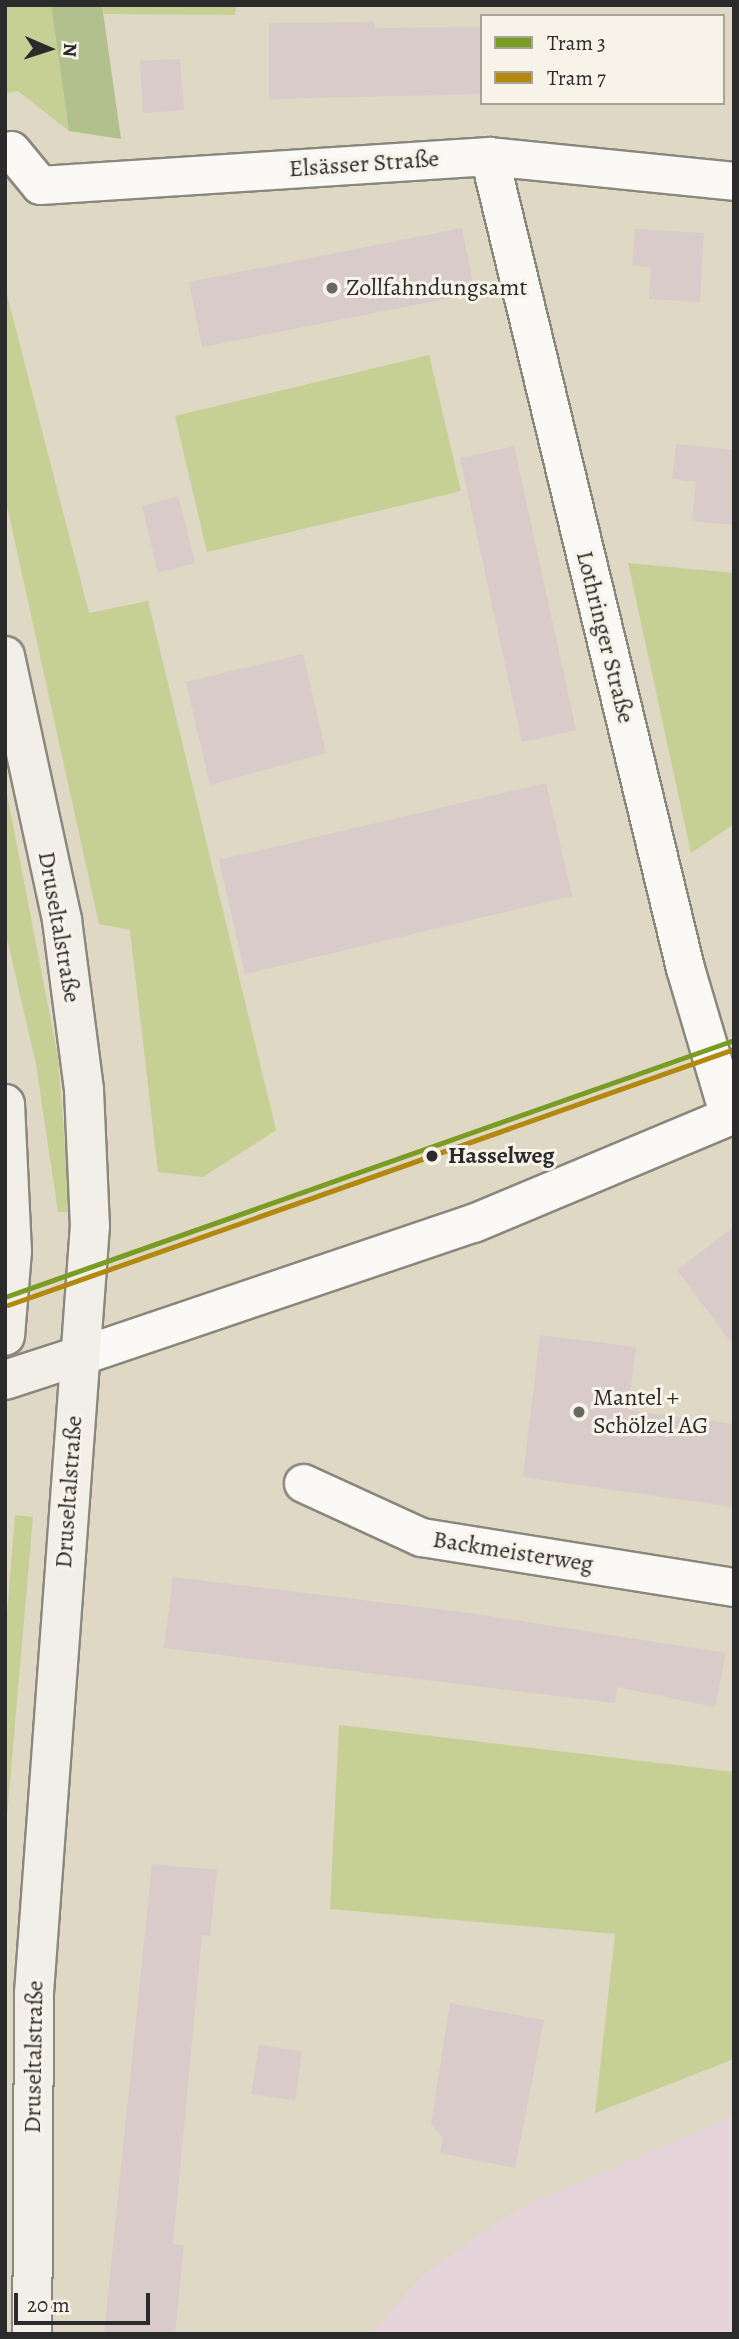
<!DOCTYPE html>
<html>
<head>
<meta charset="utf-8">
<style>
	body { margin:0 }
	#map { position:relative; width:739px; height:2339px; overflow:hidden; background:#dfd8c4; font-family:Alegreya,serif }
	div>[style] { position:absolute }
	.built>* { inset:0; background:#e5d4da }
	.green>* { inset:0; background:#c6cf94 }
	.forest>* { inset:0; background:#b1c08d }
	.building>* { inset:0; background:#d8cbc9 }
	.roads { filter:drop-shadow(2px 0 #8a877d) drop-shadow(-2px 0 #8a877d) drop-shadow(0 2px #8a877d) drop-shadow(0 -2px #8a877d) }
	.minor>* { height:37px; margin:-18.5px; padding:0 18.5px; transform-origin:18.5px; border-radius:18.5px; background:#faf9f6 }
	.secondary>* { height:38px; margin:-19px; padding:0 19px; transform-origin:19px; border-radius:19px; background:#f2efe8 }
	.tram-1>* { height:5px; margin:-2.5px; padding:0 2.5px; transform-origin:2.5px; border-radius:2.5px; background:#7a9c22 }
	.tram-2>* { height:5px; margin:-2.5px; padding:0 2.5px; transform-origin:2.5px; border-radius:2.5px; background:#b2880f }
	.dots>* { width:19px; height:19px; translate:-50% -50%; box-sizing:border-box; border:4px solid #f7f3e8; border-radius:50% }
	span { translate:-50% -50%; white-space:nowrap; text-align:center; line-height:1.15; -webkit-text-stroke:6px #f7f3e8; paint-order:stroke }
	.street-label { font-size:24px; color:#2b2b2b }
	.poi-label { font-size:24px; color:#2b2b2b }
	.left { translate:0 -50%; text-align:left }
	.stop-label { font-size:24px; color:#2b2b2b; font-weight:700 }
	.frame { position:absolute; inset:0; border:7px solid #2b2b2b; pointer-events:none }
	.legend { position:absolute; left:480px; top:14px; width:245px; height:91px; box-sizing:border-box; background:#f7f3e8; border:2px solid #a5a39c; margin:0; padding:9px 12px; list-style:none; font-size:21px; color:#2b2b2b }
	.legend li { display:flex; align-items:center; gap:14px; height:35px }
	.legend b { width:35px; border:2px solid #a5a39c }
	.north { position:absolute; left:14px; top:14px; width:70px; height:70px; -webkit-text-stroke:5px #f7f3e8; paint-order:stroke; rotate:93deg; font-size:19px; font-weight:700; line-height:28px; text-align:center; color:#2b2b2b }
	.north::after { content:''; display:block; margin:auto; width:24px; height:32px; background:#2b2b2b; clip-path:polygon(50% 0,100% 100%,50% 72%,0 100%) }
	.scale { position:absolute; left:14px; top:2293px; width:136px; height:32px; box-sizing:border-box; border:4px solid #2b2b2b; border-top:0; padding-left:9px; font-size:21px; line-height:24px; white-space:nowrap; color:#2b2b2b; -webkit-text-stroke:5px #f7f3e8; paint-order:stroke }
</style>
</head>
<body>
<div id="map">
	<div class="built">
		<i style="clip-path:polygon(734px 2116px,734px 2334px,371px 2334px,423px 2274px,517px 2209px)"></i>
	</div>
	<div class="green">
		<i style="clip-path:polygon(5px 5px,51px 5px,69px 131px,18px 91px,5px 93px)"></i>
		<i style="clip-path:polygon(102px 5px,236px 5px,235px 15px,104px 14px)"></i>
		<i style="clip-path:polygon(5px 287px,89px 613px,148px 601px,276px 1130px,203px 1177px,158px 1172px,130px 930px,99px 924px,5px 497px)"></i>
		<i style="clip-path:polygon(429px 355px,461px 491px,207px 552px,175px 416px)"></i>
		<i style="clip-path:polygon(628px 563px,734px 573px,734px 824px,691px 853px)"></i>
		<i style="clip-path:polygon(5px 784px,58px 1057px,70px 1212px,58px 1212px,36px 1064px,5px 930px)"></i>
		<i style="clip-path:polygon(15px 1515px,33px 1517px,5px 1839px,5px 1639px)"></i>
		<i style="clip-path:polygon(339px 1725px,734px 1772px,734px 2059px,595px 2113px,615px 1934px,330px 1909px)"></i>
	</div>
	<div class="forest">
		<i style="clip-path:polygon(51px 5px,102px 5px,121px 139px,69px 131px)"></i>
	</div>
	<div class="building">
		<i style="clip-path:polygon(375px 22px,375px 28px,482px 27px,482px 94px,269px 99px,269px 23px)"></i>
		<i style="clip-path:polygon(180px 59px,184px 110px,143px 113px,140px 61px)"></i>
		<i style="clip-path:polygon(462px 228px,475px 293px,202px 347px,189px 282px)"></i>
		<i style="clip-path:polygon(635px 229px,704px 233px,700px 302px,649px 299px,651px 267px,632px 266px)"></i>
		<i style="clip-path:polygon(676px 444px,734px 450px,734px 525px,692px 521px,696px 482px,672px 479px)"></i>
		<i style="clip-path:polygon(514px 446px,576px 730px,522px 742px,460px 458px)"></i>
		<i style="clip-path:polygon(178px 496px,195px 563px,158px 573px,142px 506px)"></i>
		<i style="clip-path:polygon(303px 654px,326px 753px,210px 785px,186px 682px)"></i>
		<i style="clip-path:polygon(546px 783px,572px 896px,245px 974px,219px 860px)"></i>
		<i style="clip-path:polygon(734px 1227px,734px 1346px,677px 1270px)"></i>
		<i style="clip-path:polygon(540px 1335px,636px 1347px,628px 1410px,734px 1424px,734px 1507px,523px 1477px)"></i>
		<i style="clip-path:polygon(173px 1577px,469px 1613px,726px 1653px,715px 1707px,617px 1687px,615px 1703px,164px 1648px)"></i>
		<i style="clip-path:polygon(152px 1864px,217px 1870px,210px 1936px,202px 1935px,173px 2244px,184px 2245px,175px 2334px,104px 2334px)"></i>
		<i style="clip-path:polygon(450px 2003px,544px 2020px,515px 2168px,440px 2153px,443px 2138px,431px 2124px)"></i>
		<i style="clip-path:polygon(259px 2045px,302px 2051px,295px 2100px,251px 2094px)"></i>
	</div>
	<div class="roads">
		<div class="minor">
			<i style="left:11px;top:150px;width:45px;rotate:50.4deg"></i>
			<i style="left:40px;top:185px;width:450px;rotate:-3.7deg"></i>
			<i style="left:489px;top:156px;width:246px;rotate:5.8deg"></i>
			<i style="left:489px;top:156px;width:835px;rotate:76.43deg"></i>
			<i style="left:685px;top:968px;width:155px;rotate:73.5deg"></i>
			<i style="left:79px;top:1356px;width:416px;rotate:-18.7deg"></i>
			<i style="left:473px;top:1223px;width:283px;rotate:-22.7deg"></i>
			<i style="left:303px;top:1483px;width:130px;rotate:24.6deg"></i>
			<i style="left:421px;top:1537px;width:317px;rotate:9.1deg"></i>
		</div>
		<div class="secondary">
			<i style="left:5px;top:656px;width:270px;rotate:77.8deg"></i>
			<i style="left:62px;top:920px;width:171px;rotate:82.6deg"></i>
			<i style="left:84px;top:1090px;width:135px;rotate:87.5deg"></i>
			<i style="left:90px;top:1225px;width:770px;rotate:94.17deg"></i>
			<i style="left:34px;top:1993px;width:341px;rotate:90.3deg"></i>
			<i style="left:5px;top:1104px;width:147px;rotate:87.3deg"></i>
			<i style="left:12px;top:1251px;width:85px;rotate:94.7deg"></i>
			<i style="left:5px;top:1380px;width:78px;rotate:-18deg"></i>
		</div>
	</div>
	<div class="tram-1">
		<i style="left:5px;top:1297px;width:773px;rotate:-19.42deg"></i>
	</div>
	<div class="tram-2">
		<i style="left:8px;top:1305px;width:770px;rotate:-19.42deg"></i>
	</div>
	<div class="dots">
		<i style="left:332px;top:288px;background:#6a6861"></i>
		<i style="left:432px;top:1156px;background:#2b2b2b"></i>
		<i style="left:579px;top:1412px;background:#6a6861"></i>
	</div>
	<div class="street-label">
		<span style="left:364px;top:164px;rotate:-4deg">Elsässer Straße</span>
		<span style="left:605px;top:637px;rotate:76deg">Lothringer Straße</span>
		<span style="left:59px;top:927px;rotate:80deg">Druseltalstraße</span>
		<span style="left:69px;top:1492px;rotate:-86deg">Druseltalstraße</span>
		<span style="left:513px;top:1552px;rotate:9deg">Backmeisterweg</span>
		<span style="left:34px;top:2057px;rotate:-89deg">Druseltalstraße</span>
	</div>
	<div class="poi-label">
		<span class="left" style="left:346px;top:288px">Zollfahndungsamt</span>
		<span class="left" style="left:593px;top:1412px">Mantel +<br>Schölzel AG</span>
	</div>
	<div class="stop-label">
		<span class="left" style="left:448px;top:1156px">Hasselweg</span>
	</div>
	<div class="frame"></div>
	<ul class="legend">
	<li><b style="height:9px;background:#7a9c22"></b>Tram 3</li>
	<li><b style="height:9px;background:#b2880f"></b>Tram 7</li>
	</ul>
	<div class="north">N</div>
	<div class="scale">20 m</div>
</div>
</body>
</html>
